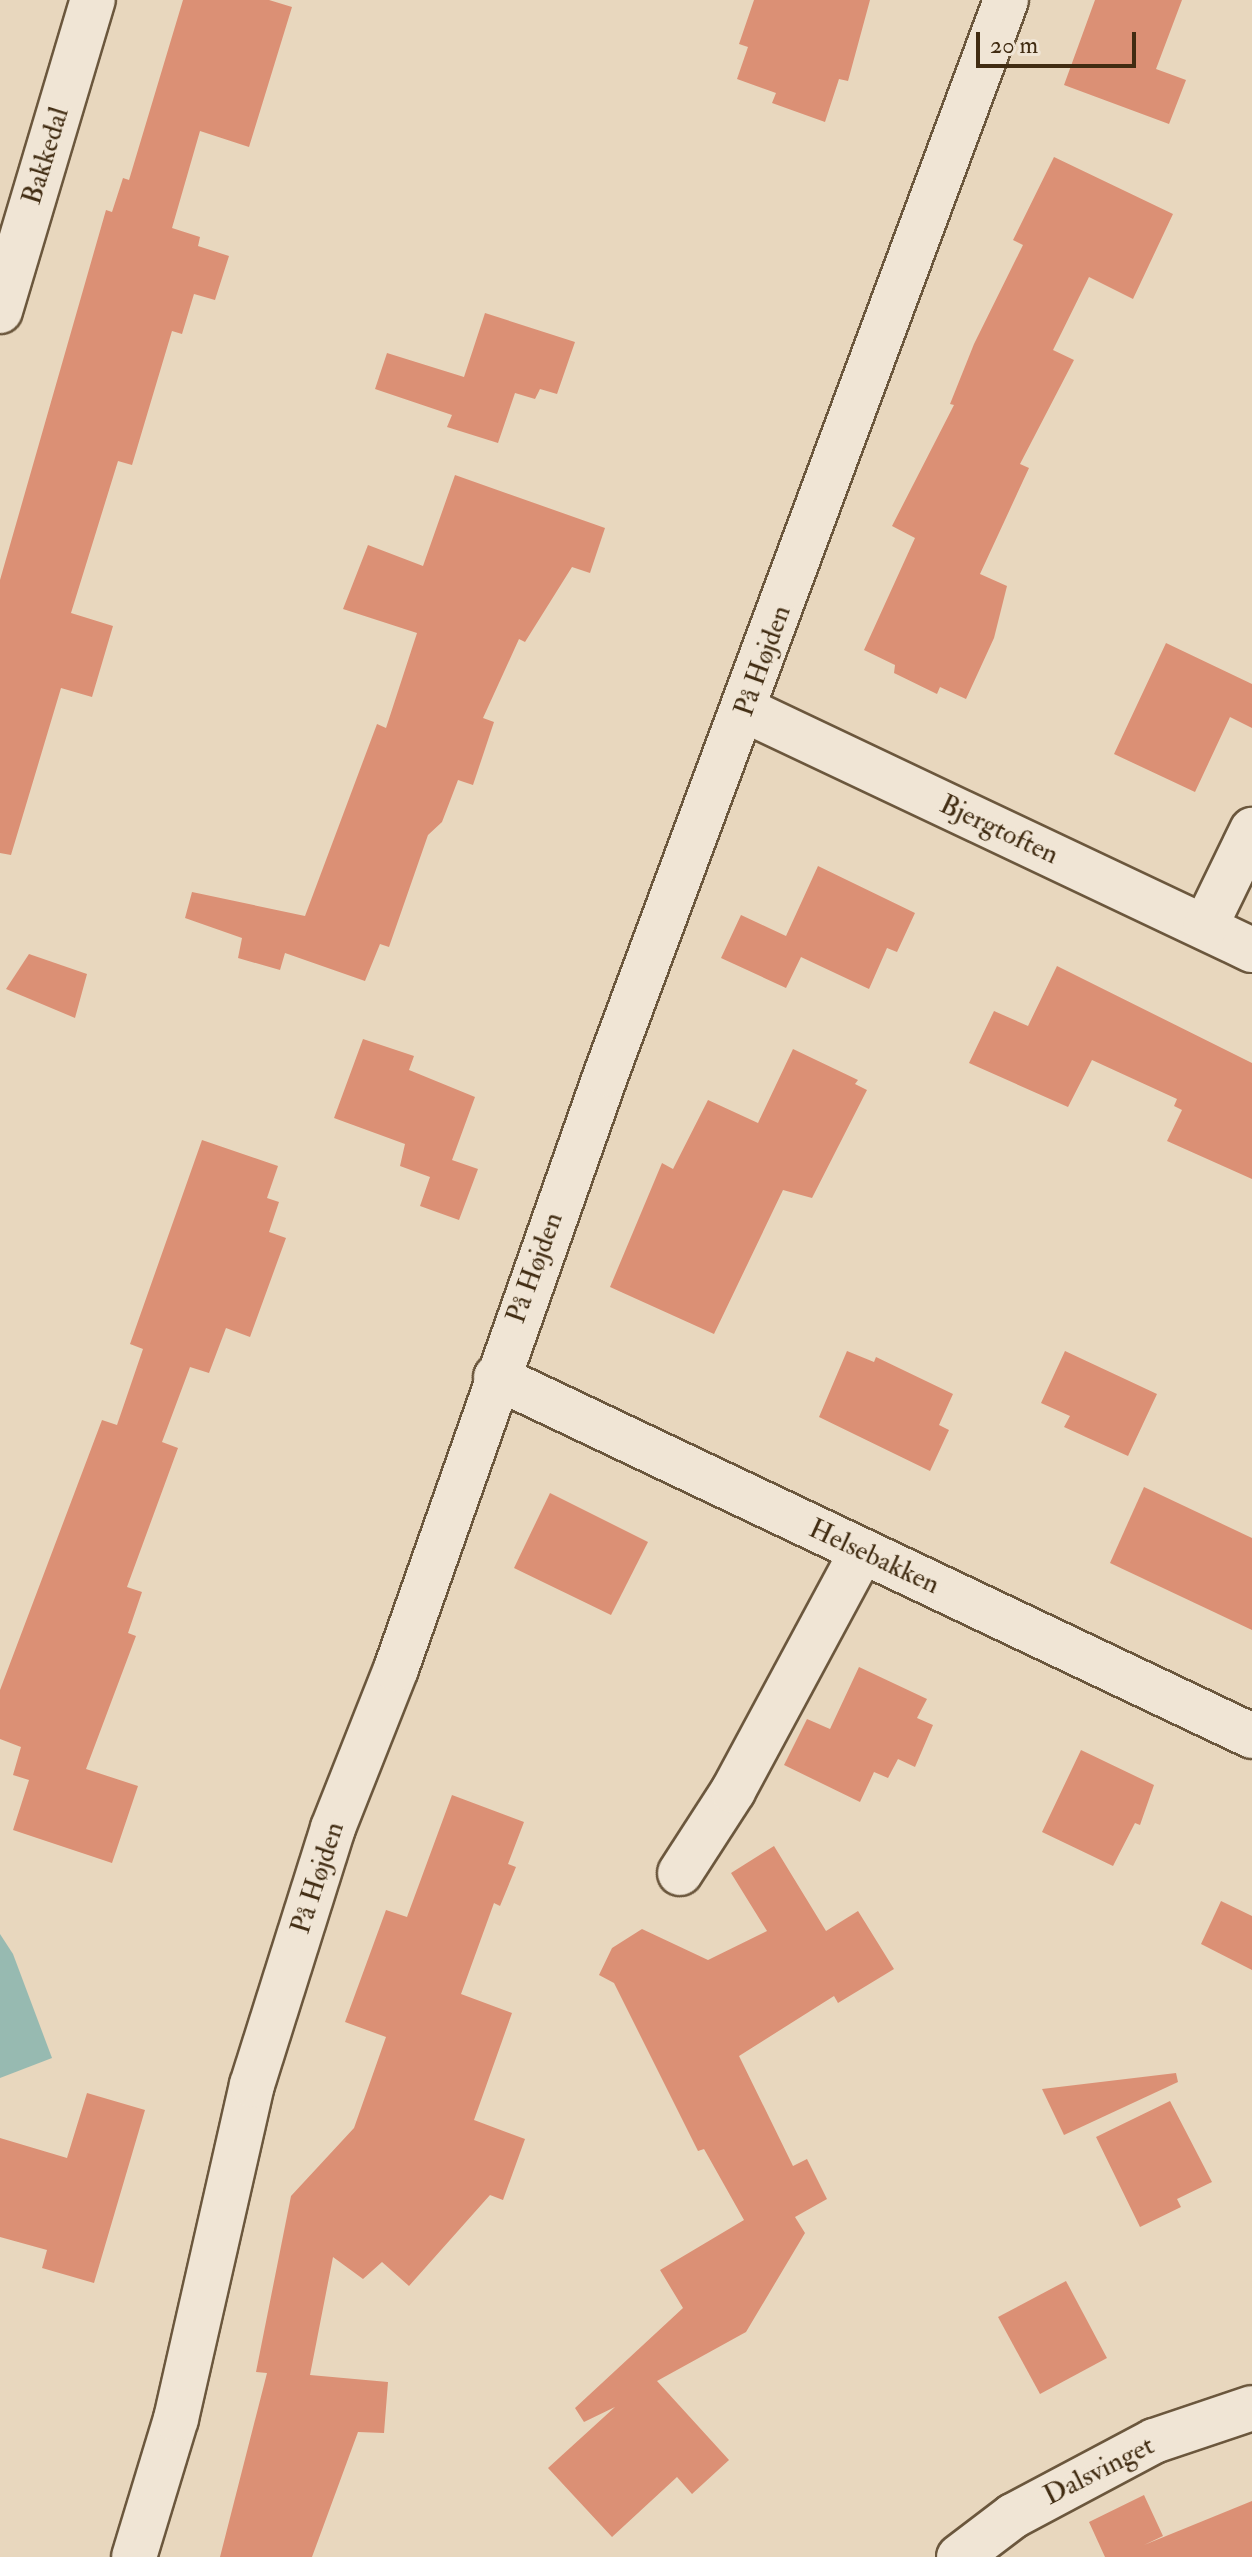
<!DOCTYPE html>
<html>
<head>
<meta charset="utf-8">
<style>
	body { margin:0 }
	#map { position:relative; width:1252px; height:2557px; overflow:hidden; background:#e8d7be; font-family:"IM FELL Double Pica",serif }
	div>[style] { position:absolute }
	.water>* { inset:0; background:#97bab1 }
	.building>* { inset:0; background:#db9075 }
	.roads { filter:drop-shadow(2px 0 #6b573d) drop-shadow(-2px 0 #6b573d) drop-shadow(0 2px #6b573d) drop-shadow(0 -2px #6b573d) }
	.minor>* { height:44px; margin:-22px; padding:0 22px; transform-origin:22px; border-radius:22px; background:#f0e5d5 }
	span { translate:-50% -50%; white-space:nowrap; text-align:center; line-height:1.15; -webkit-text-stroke:8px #f0e5d5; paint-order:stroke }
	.street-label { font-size:28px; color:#412c12 }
	.scale { position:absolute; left:976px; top:32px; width:160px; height:36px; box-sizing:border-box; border:4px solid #412c12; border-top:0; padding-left:10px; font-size:24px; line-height:28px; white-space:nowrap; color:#412c12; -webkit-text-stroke:6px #f0e5d5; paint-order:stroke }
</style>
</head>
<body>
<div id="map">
	<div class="water">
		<i style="clip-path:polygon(0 1934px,13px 1954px,52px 2058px,0 2078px)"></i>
	</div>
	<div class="building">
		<i style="clip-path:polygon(183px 0,269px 0,292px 7px,249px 147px,200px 131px,172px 228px,200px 237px,198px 246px,229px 256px,215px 300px,194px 294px,182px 334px,172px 331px,132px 465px,118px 461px,71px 613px,113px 626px,92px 697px,61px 688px,11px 855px,0 853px,0 580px,106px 210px,112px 212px,123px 178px,129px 180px)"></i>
		<i style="clip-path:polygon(754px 0,870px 0,848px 81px,839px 79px,825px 122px,772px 103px,776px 93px,737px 79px,748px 47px,739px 44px)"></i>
		<i style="clip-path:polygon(1095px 0,1182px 0,1156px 69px,1186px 80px,1169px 124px,1064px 85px)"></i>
		<i style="clip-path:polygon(1054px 157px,1173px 214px,1133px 299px,1089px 277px,1053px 350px,1074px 360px,1020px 464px,1029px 468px,980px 574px,1007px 586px,994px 638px,966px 699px,940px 687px,937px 694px,894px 673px,895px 665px,864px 650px,915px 538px,892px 526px,954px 405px,950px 404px,974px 344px,1023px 245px,1013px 240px)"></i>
		<i style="clip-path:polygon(485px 313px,575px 342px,557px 394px,540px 389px,535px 399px,515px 393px,498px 443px,447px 427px,452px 415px,375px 389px,387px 353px,464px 377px)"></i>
		<i style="clip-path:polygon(455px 475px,605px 528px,590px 573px,572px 567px,525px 642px,519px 639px,483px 718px,494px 722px,473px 785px,458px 780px,442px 822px,428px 835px,389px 947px,380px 944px,365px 981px,285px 953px,280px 970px,238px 958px,242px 938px,185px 918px,192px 892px,305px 916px,377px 724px,386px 728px,417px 633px,343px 609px,368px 545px,423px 566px)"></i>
		<i style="clip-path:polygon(1166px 643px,1252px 684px,1252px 728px,1230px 717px,1195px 792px,1114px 754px)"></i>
		<i style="clip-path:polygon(818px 866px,915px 913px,897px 952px,887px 948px,869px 989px,801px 957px,786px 988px,721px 958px,741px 915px,786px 936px)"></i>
		<i style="clip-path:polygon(29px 954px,87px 974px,75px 1018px,6px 989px)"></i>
		<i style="clip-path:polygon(1057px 966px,1252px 1063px,1252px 1179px,1167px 1141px,1182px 1110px,1174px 1106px,1177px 1099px,1092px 1060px,1068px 1107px,969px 1063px,994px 1011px,1028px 1026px)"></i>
		<i style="clip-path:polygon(363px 1039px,414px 1056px,409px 1070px,475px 1097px,452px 1160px,478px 1169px,459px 1220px,420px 1206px,430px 1177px,400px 1166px,405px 1144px,334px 1118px)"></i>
		<i style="clip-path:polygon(793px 1049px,858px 1080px,855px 1084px,867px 1090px,812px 1198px,783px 1190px,714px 1334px,610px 1287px,662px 1163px,673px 1169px,708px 1100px,758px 1123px)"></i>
		<i style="clip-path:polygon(202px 1140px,278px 1166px,267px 1198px,279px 1202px,269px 1232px,286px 1238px,250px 1337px,226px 1328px,209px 1373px,190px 1367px,162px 1442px,178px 1448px,127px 1587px,142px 1592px,128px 1633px,136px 1636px,86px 1769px,138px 1786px,112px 1863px,13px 1830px,29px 1780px,13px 1775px,21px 1747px,0 1739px,0 1690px,102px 1420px,117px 1425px,143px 1349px,130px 1344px)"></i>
		<i style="clip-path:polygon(847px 1351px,874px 1362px,876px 1357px,953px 1394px,939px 1425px,949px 1430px,930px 1471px,819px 1417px)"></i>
		<i style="clip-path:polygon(1065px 1351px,1157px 1394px,1128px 1456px,1064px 1427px,1070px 1416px,1041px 1403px)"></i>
		<i style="clip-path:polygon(1144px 1487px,1252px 1538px,1252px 1630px,1110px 1563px)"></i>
		<i style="clip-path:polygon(550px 1493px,648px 1542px,611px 1615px,514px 1568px)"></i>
		<i style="clip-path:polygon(859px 1667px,927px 1699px,917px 1718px,933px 1725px,915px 1767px,898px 1759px,888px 1778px,874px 1772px,860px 1802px,784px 1765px,807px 1719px,830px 1729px)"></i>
		<i style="clip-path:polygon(1081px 1750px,1154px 1785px,1140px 1825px,1135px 1823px,1113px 1866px,1042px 1832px)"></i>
		<i style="clip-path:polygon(452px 1795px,524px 1822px,508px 1864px,516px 1867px,500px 1906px,494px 1903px,461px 1994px,512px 2013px,474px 2120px,525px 2139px,503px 2200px,490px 2195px,409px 2286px,382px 2262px,363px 2279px,333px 2257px,310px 2375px,388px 2382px,384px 2433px,358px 2432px,312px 2557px,220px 2557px,267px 2373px,256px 2372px,291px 2196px,354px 2128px,386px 2037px,345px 2022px,386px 1910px,407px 1917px)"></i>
		<i style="clip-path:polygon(774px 1846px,826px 1931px,858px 1911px,894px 1969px,838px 2003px,834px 1996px,739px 2056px,793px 2166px,807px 2159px,827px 2199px,795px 2217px,805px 2233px,746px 2332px,657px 2381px,729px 2460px,692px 2494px,677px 2477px,612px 2537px,548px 2468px,615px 2407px,584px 2422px,575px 2408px,683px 2308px,660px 2270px,744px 2220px,704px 2149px,698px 2151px,614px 1983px,599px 1975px,612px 1948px,642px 1929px,708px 1960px,767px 1931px,731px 1873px)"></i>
		<i style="clip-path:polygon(1221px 1901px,1252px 1916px,1252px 1970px,1201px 1944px)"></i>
		<i style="clip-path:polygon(1176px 2073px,1178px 2082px,1064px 2135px,1042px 2089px)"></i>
		<i style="clip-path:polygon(87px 2093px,145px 2110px,94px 2283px,42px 2268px,47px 2250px,0 2237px,0 2138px,67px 2158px)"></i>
		<i style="clip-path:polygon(1170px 2101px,1212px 2182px,1177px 2199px,1181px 2207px,1140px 2227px,1096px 2137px)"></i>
		<i style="clip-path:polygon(1066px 2281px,1107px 2358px,1040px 2394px,998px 2317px)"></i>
		<i style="clip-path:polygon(1144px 2495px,1163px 2536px,1144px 2545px,1252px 2501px,1252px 2557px,1105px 2557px,1089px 2522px)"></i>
	</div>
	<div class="roads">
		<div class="minor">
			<i style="left:0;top:311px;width:325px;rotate:-73.4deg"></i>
			<i style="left:745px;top:710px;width:561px;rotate:25.33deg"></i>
			<i style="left:1205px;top:927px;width:108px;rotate:-64.1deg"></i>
			<i style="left:496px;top:1377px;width:837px;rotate:25.4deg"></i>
			<i style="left:680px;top:1873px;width:98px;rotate:-57.1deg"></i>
			<i style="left:733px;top:1791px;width:272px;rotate:-61.7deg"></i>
			<i style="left:134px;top:2557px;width:144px;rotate:-73.1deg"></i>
			<i style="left:176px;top:2419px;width:343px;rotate:-77.2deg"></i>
			<i style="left:252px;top:2085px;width:269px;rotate:-72.5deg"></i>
			<i style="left:333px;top:1828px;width:171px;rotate:-68.4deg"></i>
			<i style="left:396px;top:1669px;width:631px;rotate:-70.56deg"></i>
			<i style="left:606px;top:1074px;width:1146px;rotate:-69.57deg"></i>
			<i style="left:959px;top:2557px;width:68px;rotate:-37.2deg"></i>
			<i style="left:1013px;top:2516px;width:160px;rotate:-28deg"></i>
			<i style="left:1154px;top:2441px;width:103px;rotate:-18.6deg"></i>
		</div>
	</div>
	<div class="street-label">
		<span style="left:46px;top:156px;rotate:-73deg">Bakkedal</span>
		<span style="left:763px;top:661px;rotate:-70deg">På Højden</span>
		<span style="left:999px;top:830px;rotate:25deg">Bjergtoften</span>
		<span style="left:535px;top:1268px;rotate:-70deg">På Højden</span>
		<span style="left:874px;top:1557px;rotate:25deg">Helsebakken</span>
		<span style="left:318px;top:1878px;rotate:-72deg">På Højden</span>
		<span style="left:1099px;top:2471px;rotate:-27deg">Dalsvinget</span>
	</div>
	<div class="scale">20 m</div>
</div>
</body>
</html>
